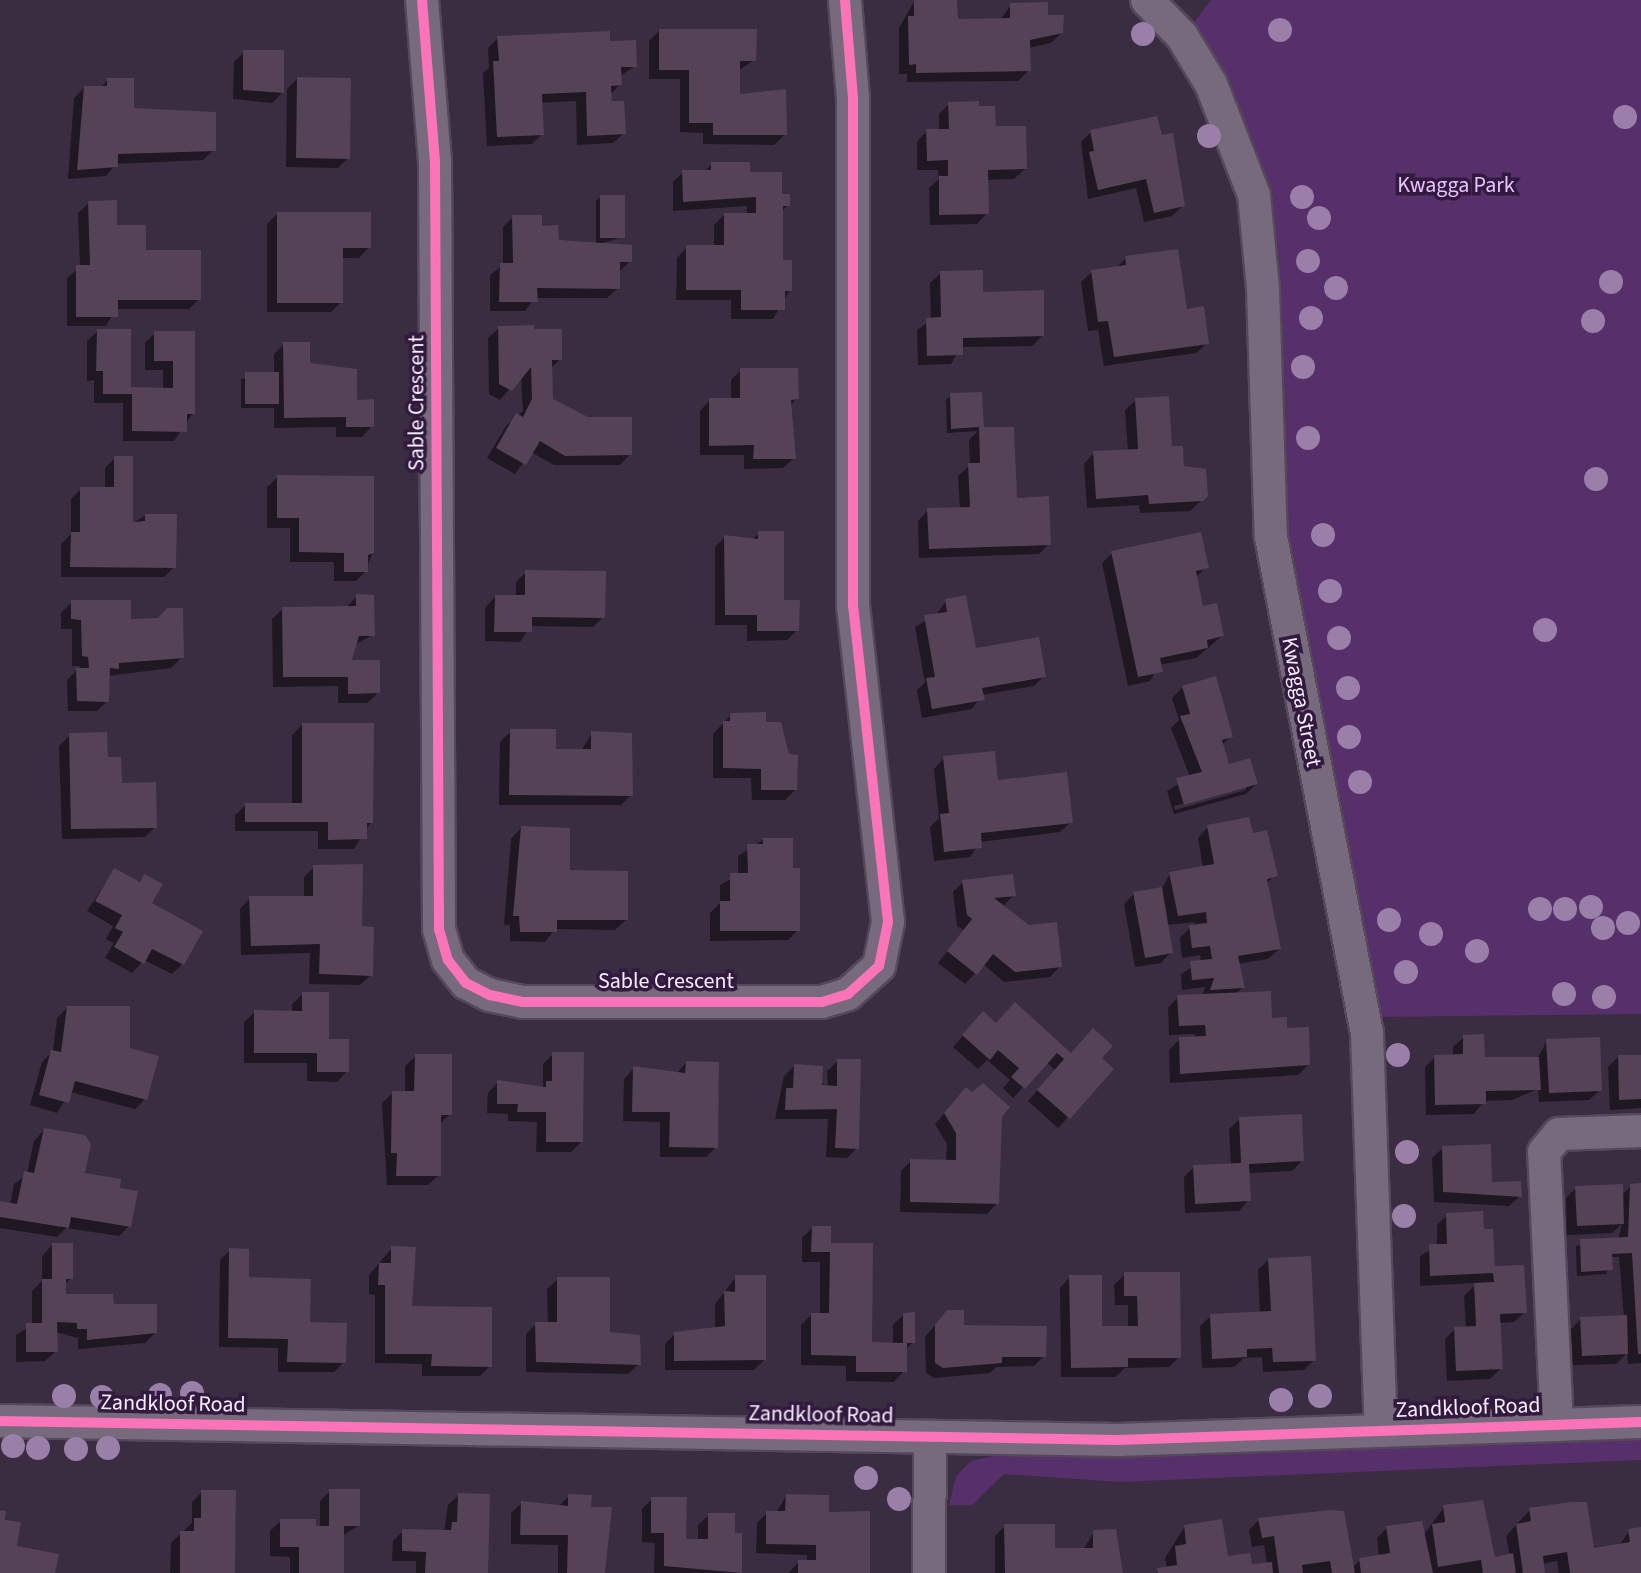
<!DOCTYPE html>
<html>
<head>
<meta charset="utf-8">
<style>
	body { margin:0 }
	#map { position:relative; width:1641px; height:1573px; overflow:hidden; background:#3a2c41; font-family:"Source Sans 3",sans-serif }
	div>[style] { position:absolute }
	.green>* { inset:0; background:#572f6b }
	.shadow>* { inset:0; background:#0007 }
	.building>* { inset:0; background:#554256 }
	.roads { filter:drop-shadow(2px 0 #544859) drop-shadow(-2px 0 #544859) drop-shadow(0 2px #544859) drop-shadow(0 -2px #544859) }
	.minor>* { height:32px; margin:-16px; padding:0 16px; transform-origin:16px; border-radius:16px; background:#766a7c }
	.cycleway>* { height:10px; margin:-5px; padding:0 5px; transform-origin:5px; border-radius:5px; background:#fb73b8 }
	.trees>* { width:24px; height:24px; margin:-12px; border-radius:50%; background:#9a7fa8 }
	span { translate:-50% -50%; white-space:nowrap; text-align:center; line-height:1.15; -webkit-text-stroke:7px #32193f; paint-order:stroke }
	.park-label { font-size:22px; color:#e8c3fc }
	.street-label { font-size:22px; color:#f7eefd }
</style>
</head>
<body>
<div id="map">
	<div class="green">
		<i style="clip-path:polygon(1211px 0,1641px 0,1641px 1014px,1380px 1017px,1285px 525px,1278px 250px,1271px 200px,1237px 104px,1189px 29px)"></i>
		<i style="clip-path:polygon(1641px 1437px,1641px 1460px,1120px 1482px,1004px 1474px,972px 1505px,949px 1505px,956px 1476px,971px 1461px,998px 1455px,1122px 1457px)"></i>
	</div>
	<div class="shadow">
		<i style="clip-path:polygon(915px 0,955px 0,956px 21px,1000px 20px,1011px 5px,1046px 17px,1061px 33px,1051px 43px,1028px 48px,1029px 70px,1018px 81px,907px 82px,907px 74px,899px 74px,899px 28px)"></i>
		<i style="clip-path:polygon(659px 31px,754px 60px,738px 71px,738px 96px,785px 134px,774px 145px,703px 144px,703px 133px,680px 132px,680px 79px,649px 79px,649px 41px)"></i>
		<i style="clip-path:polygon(498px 38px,635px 66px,620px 76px,620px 84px,610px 95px,624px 133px,613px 143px,577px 145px,576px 101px,541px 103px,542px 134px,532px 144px,487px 146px,483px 73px,489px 68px,488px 48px)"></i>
		<i style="clip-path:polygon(244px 52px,282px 93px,272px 103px,233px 99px,234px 62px)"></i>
		<i style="clip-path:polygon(297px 79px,348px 158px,338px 168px,286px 167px,287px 89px)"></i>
		<i style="clip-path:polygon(108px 80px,132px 110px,214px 150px,203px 160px,116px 164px,106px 176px,68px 179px,74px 98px,84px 88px,100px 88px)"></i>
		<i style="clip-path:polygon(949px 104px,994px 128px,1025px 169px,1014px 179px,986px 180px,987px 213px,977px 224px,930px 225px,929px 188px,939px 179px,938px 170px,917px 170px,917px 142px,927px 131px,939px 131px,939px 114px)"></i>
		<i style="clip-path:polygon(1091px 132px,1183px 205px,1172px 216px,1144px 222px,1136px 188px,1088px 199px,1081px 142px)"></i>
		<i style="clip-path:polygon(712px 164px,748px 174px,788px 205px,781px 212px,781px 262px,790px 290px,773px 319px,731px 319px,731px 300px,676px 300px,677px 258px,687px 247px,714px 247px,714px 225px,724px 215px,747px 215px,747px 206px,673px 211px,673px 182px,683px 172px,704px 172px)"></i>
		<i style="clip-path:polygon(601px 197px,623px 237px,596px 245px,630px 261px,620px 271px,618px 288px,607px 298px,535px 298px,525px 311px,490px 311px,490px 275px,503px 265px,503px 227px,513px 217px,540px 228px,557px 242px,596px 245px,596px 201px)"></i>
		<i style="clip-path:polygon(89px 203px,144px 252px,199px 299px,189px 309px,116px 309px,106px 326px,67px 326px,67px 278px,80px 267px,78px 213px)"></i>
		<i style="clip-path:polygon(277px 214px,369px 247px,359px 258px,341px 258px,341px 302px,331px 312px,267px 312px,267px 224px)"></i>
		<i style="clip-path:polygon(1126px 258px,1207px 343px,1196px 353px,1104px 366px,1098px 330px,1088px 331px,1081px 282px,1092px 272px,1115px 269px)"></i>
		<i style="clip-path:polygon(941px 273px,981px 294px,1042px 336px,1032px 346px,961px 347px,951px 364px,918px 365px,917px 330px,931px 320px,930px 283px)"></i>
		<i style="clip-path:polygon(499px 328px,560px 359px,550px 369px,551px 400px,630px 454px,620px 465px,554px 465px,531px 452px,515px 474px,487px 458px,506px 426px,523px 411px,521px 376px,500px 400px,489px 394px,488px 338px)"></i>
		<i style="clip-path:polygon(98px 331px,129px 389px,163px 390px,163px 370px,145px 370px,145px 343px,155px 333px,193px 333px,193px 413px,174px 441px,123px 441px,123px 403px,94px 403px,94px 380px,87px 381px,87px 341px)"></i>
		<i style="clip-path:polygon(284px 344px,355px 402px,372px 426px,362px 437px,336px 437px,336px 427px,274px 428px,274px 408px,241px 408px,241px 379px,274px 374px,274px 354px)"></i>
		<i style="clip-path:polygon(741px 370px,796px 399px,790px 406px,794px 458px,783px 468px,744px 469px,744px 455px,700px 455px,700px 411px,710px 400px,731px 400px,731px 380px)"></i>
		<i style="clip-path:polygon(951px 395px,982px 426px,979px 429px,1012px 429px,1015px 500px,1049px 544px,1039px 554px,919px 558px,918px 521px,928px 510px,960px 510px,958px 476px,970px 465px,969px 440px,978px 431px,947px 433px,946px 400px)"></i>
		<i style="clip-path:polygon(1136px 400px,1206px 496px,1190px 511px,1140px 513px,1139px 505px,1087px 508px,1084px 464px,1094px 453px,1128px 451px,1125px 410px)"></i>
		<i style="clip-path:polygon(115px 458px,131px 524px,145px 516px,174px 567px,164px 577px,61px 577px,61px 544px,71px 534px,71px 499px,81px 489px,105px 489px,105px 468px)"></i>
		<i style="clip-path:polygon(278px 477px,372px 553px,366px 571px,356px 581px,334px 581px,334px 562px,290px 562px,290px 528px,267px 528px,267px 487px)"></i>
		<i style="clip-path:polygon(759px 533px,782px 602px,797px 630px,787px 640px,747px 641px,747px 625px,715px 625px,715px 547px,725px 537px,752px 540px)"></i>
		<i style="clip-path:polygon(1112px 553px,1206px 567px,1195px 578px,1202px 608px,1222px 636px,1196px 658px,1159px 665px,1150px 681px,1128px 686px,1102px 563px)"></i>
		<i style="clip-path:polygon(526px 572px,603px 617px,593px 627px,530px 626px,520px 642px,485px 641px,485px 608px,495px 597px,516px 597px,516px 582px)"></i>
		<i style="clip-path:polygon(357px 596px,373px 635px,354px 645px,349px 662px,378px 693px,367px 703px,338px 703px,338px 686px,273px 687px,272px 619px,283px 609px,347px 607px)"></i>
		<i style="clip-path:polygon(946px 601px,974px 650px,1044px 676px,1034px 686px,982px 695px,972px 709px,922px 718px,917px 690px,925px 683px,915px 627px,936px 615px)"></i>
		<i style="clip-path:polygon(72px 602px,129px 621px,182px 657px,171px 668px,107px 676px,107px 701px,97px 711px,68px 711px,67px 680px,81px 666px,72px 666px,72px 629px,61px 629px,61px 613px)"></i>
		<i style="clip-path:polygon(evenodd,1183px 687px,1231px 736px,1222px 745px,1227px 766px,1256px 784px,1246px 794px,1174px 814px,1167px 791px,1190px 777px,1171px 728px,1179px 720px,1172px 698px,1183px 687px,1246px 786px,1246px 790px,1175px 810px,1174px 806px,1246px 786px)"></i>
		<i style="clip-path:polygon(731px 715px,764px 724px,795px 790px,785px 800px,752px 800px,751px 778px,713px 778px,713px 734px)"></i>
		<i style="clip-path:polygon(302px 725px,371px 822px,354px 849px,318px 849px,318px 831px,235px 831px,235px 815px,246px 805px,292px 805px,292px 735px)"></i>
		<i style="clip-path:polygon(511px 731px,555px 751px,581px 751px,592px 733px,631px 795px,621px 805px,499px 805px,500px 742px)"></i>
		<i style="clip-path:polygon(70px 735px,106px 759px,120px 785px,155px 827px,145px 837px,62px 839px,59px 746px)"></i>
		<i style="clip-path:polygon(944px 758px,996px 782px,1071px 822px,1060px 832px,980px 842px,970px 857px,934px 861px,930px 827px,939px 818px,934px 769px)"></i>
		<i style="clip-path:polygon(1208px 827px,1251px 835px,1275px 875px,1266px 884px,1279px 949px,1268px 959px,1237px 964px,1243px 987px,1235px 995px,1285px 1030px,1308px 1065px,1298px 1075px,1170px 1083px,1169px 1050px,1180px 1039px,1196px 1039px,1195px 1034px,1169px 1035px,1168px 1008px,1178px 997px,1202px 996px,1205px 987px,1182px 990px,1181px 974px,1201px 962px,1200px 955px,1182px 958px,1180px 938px,1196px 922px,1166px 925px,1171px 952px,1161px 963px,1135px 967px,1124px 904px,1134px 894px,1161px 890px,1170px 874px,1203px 868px,1198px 838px)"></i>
		<i style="clip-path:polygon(521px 828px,568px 872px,626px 920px,615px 930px,555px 929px,545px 942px,510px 941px,510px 925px,504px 925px,511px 839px)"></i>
		<i style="clip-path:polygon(763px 840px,798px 930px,788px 940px,710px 941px,710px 913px,720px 903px,720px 885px,738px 875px,738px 856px)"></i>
		<i style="clip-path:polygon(314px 867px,359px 928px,371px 975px,360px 985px,309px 984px,310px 953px,241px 955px,240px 909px,250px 898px,304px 898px,304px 877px)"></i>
		<i style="clip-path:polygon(114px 870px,138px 883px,145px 876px,150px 904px,182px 964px,172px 974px,144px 960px,132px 973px,105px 958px,114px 943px,106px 939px,113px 926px,87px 911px)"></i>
		<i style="clip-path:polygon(963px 882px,1014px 895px,1002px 907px,1060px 966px,1050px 977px,1004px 982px,983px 964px,965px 984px,938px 963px,964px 930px,957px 926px,953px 892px)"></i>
		<i style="clip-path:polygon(303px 994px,347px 1071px,337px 1082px,307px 1081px,307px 1063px,244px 1063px,244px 1022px,255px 1012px,292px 1013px,292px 1004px)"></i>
		<i style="clip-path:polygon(67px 1008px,128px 1050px,145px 1099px,135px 1109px,70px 1092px,57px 1113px,30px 1105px,42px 1062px,53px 1051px,57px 1018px)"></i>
		<i style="clip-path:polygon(973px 1024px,996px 1025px,1071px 1055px,1099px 1058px,1112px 1069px,1058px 1128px,1028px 1101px,1055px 1070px,1046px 1062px,1013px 1098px,1003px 1088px,1010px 1080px,987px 1060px,978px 1069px,953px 1047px)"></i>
		<i style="clip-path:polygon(1464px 1037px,1483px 1059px,1537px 1059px,1547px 1041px,1600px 1090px,1589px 1100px,1539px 1102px,1538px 1089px,1512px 1100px,1484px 1101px,1474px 1114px,1426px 1115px,1425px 1067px,1435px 1057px,1453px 1056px,1453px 1047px)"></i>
		<i style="clip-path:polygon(553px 1054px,581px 1142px,571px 1152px,536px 1152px,537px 1122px,508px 1121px,508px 1114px,487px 1113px,488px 1093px,498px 1082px,543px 1089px,543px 1064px)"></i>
		<i style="clip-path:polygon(416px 1056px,450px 1114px,439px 1125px,439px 1175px,428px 1185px,387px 1185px,382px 1103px,393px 1093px,405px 1093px,405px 1066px)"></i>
		<i style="clip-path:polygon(1618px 1057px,1641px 1057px,1641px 1108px,1610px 1110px,1608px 1067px)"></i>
		<i style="clip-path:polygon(838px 1061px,857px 1148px,847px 1158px,826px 1157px,828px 1119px,775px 1119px,784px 1076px,794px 1066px,828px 1087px,827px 1071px)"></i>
		<i style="clip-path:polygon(686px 1063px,716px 1147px,706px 1157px,660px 1157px,660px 1122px,623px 1121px,624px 1079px,634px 1068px,676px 1074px)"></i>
		<i style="clip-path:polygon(956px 1100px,997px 1203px,987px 1214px,900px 1212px,901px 1171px,911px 1161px,946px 1161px,947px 1144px,935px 1124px)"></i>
		<i style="clip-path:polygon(1240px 1119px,1302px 1161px,1292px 1171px,1247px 1173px,1249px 1200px,1239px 1211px,1185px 1213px,1184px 1177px,1194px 1167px,1231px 1165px,1229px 1129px)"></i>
		<i style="clip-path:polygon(44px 1130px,83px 1174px,117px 1190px,129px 1226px,119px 1236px,66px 1228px,57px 1237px,0 1228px,0 1203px,10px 1205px,14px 1184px,27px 1174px,34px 1141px)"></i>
		<i style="clip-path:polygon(1443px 1148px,1490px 1184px,1520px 1196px,1509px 1206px,1434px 1202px,1432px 1158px)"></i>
		<i style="clip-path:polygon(1641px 1185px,1641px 1363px,1628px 1364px,1627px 1353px,1616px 1364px,1573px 1365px,1571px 1329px,1581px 1319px,1624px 1317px,1619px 1257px,1611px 1257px,1606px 1274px,1577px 1276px,1576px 1246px,1618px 1240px,1622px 1224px,1612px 1233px,1567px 1235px,1566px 1198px,1576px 1188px,1621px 1196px,1631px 1186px)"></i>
		<i style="clip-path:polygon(1447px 1215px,1482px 1231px,1493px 1268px,1525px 1312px,1514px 1322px,1499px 1323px,1501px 1368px,1490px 1379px,1447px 1381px,1445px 1339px,1455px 1329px,1466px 1329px,1464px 1296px,1477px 1283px,1420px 1286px,1420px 1256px,1437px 1246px,1437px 1225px)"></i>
		<i style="clip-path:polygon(812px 1228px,829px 1245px,870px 1344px,893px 1345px,893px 1325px,904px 1314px,913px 1342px,905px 1350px,904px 1371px,894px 1382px,846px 1381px,846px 1366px,801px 1365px,801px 1325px,811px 1315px,820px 1315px,820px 1262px,802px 1262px,802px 1238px)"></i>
		<i style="clip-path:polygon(52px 1245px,71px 1278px,64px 1285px,64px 1296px,112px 1306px,155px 1333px,145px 1343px,78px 1349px,78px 1338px,55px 1332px,56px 1351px,45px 1361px,16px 1362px,16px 1335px,32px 1325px,32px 1291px,42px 1281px,42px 1256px)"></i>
		<i style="clip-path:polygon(392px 1248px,410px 1308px,490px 1366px,480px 1376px,422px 1376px,422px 1364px,375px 1363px,375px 1295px,369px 1294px,369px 1275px)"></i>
		<i style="clip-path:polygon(230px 1250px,247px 1279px,308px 1324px,344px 1362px,334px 1372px,278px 1372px,278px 1348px,219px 1347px,220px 1260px)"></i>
		<i style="clip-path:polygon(1268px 1260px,1314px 1360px,1304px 1370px,1263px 1372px,1262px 1357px,1244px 1358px,1234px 1367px,1202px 1368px,1200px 1326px,1211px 1316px,1260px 1314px,1258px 1270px)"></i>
		<i style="clip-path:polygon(1125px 1274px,1179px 1357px,1169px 1367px,1125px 1368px,1115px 1377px,1061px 1377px,1060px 1288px,1070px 1277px,1100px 1328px,1128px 1328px,1128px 1305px,1115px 1305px,1114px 1285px)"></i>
		<i style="clip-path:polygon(736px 1277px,764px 1360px,754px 1370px,665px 1370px,665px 1344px,675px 1334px,715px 1329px,715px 1304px)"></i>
		<i style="clip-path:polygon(558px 1279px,639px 1364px,628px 1374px,526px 1372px,526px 1334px,536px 1324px,548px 1324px,547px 1289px)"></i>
		<i style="clip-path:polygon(937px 1323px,962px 1327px,1044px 1356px,1034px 1366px,996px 1367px,990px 1373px,934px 1378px,926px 1373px,925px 1337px)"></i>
		<i style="clip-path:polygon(330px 1491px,358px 1526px,342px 1536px,342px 1573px,290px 1573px,290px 1557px,270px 1556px,270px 1531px,281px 1521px,320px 1528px,320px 1501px)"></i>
		<i style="clip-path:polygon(202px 1492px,233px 1573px,170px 1573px,171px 1543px,192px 1523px,192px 1502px)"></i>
		<i style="clip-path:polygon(459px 1495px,486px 1573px,416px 1573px,416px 1561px,392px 1561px,393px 1541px,403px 1531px,444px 1532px,448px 1505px)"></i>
		<i style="clip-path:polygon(569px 1496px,589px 1509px,604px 1573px,558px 1573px,558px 1545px,511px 1544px,511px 1513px,522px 1503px,558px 1507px)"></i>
		<i style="clip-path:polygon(786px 1496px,868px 1573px,788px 1573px,799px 1562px,807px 1562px,807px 1555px,756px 1553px,757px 1523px,767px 1513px,776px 1513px)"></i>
		<i style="clip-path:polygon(652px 1499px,684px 1541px,698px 1541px,698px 1525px,709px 1515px,733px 1535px,740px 1535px,740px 1573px,654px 1573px,655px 1543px,642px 1542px,642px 1509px)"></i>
		<i style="clip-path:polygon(1444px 1507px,1493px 1559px,1510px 1556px,1506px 1536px,1530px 1510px,1592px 1550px,1619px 1546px,1629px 1531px,1641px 1529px,1641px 1573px,1559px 1573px,1557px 1561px,1542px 1564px,1543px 1573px,1155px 1573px,1167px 1569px,1165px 1558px,1185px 1526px,1226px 1559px,1250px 1567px,1267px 1564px,1264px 1545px,1252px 1547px,1249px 1530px,1259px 1520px,1352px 1568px,1360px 1560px,1379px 1557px,1377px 1538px,1387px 1528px,1423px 1536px)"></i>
		<i style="clip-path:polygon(1005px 1526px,1053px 1550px,1083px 1550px,1094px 1532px,1121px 1573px,995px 1573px,995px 1536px)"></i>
	</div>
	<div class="building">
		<i style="clip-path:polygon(914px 0,957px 0,958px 19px,1010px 18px,1010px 3px,1048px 2px,1048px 15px,1064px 15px,1063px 33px,1030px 40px,1031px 71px,916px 73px,916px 64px,909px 65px,908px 16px,914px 16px)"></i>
		<i style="clip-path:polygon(659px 29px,757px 29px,756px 61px,740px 61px,740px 94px,786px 89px,787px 135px,713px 135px,713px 123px,689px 123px,689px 70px,659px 70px)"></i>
		<i style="clip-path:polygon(610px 31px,610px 41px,636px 40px,637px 67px,621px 67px,622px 85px,611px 86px,612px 101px,624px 101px,626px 134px,587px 136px,586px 92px,542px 94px,544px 135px,497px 137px,493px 61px,499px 61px,497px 36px)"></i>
		<i style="clip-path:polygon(243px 50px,284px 50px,284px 93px,243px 90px)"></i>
		<i style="clip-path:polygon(297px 77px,351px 78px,350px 159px,296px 158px)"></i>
		<i style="clip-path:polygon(107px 78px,134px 78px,134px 108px,216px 112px,216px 151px,118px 154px,118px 167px,77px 170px,84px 86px,107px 86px)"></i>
		<i style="clip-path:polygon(979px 101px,979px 106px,995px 106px,996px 126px,1026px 126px,1027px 169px,988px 170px,989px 214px,939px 215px,939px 176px,948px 176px,948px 160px,927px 161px,926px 129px,949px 129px,948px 102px)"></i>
		<i style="clip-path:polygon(1157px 116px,1162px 135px,1173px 133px,1185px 206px,1154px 213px,1146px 179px,1098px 190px,1089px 152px,1094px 151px,1090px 130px)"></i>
		<i style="clip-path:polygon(711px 162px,750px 162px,750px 172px,782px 172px,782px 194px,790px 194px,790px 206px,783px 206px,783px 260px,792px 260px,792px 291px,785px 291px,785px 310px,741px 310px,741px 290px,686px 290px,686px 245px,724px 245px,724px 213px,756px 213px,756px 197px,683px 202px,682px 170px,711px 170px)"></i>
		<i style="clip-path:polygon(600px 195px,625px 195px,625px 238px,600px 238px)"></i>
		<i style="clip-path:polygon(117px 200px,117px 225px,146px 225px,146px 250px,201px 250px,201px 300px,118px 300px,118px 317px,76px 317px,76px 265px,90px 265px,88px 201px)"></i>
		<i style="clip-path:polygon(277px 212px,371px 212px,371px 248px,343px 248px,343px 303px,277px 303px)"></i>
		<i style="clip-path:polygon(512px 215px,542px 215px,542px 226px,558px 225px,559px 240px,632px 245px,632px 262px,620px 262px,620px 289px,537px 288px,538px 302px,499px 302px,500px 263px,513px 263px)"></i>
		<i style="clip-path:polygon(1178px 249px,1187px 309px,1204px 306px,1209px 344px,1114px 357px,1108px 321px,1098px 322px,1091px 270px,1126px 265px,1125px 256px)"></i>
		<i style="clip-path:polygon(983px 270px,983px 292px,1044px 290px,1044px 336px,963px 338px,963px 355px,927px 356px,926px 318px,941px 317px,940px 271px)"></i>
		<i style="clip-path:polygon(534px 325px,534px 329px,562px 329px,562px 360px,552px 360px,553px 399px,588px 417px,632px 417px,632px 455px,565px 456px,540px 441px,526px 465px,496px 448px,516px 413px,523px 417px,532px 399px,531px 367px,512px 391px,499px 384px,498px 326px)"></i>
		<i style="clip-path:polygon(97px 329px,131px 329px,131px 387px,173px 388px,173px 361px,154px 361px,154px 331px,195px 331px,195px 414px,187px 414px,187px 432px,132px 431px,132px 394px,103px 394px,103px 371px,96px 371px)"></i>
		<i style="clip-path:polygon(283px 342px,310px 342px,310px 363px,357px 369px,357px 400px,374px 399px,374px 427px,346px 427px,346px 417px,284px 418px)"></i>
		<i style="clip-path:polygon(740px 368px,798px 368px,799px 399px,791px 400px,796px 459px,753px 459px,754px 445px,709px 446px,709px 398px,740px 398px)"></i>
		<i style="clip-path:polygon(245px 372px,279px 372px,279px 404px,245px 404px)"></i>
		<i style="clip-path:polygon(982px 392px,984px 427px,1014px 427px,1017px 498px,1049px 496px,1051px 545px,929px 549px,927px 508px,970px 507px,968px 463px,980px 463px,979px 427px,951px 429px,950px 393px)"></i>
		<i style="clip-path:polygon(1169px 396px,1172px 446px,1183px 446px,1184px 466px,1206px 469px,1208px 496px,1203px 501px,1149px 504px,1148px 495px,1096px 499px,1093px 451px,1138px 449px,1135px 398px)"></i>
		<i style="clip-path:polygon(114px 456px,133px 456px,133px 522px,145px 521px,145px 514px,177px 514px,176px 568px,70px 567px,71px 532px,80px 532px,80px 487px,114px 487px)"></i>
		<i style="clip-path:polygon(277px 475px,374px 476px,374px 553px,368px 555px,368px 572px,344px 572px,344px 553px,299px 552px,299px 518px,277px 518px)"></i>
		<i style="clip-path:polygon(758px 531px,784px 531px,784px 600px,800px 600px,799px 631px,757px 631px,757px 615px,725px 615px,724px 535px,758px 539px)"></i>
		<i style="clip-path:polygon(1201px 532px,1209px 568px,1196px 571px,1203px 606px,1217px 603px,1224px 636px,1207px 640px,1208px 648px,1160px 658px,1163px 672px,1138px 677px,1111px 551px)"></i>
		<i style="clip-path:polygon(525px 570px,606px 571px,605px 618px,532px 617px,532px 632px,494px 632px,495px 595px,525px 595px)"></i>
		<i style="clip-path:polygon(356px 594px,374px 595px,375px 636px,359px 636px,352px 660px,380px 660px,380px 693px,348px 694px,348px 677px,283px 677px,282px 607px,356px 606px)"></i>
		<i style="clip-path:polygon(966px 595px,976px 648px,1039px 637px,1046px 677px,982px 688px,985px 700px,932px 709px,926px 678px,935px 677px,924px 615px,947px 612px,945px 599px)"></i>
		<i style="clip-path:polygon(71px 600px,131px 600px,131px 619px,158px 618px,167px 608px,183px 608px,184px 658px,119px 663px,119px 669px,110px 668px,109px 702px,77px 701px,76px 668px,89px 668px,88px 657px,82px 656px,81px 620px,71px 619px)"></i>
		<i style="clip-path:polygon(1216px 676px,1233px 737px,1222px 740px,1229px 764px,1250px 758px,1258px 784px,1184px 805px,1176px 778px,1202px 772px,1180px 716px,1190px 714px,1182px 686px)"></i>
		<i style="clip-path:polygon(766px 712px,766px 722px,781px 722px,789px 754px,798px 755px,797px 790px,761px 790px,761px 769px,723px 768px,723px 721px,730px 721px,730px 713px)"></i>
		<i style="clip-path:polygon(302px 723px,374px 723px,373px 823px,367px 823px,367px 839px,328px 840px,328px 822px,245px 822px,245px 803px,302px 803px)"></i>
		<i style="clip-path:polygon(510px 729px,556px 729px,556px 749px,591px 749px,591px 731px,632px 733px,633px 796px,509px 795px)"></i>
		<i style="clip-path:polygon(107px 732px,108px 757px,121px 757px,122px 783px,156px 782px,157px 828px,71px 829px,69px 733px)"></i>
		<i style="clip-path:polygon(995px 751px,998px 780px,1067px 772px,1073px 823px,981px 833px,982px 848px,944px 852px,940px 814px,949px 813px,943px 756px)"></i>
		<i style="clip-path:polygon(1249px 817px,1253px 833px,1267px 830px,1278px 876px,1267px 879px,1281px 949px,1238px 956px,1245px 988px,1210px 990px,1214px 978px,1192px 980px,1190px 961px,1212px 959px,1210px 946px,1192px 948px,1189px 925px,1207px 923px,1206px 912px,1178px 916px,1169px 872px,1214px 864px,1207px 825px)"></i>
		<i style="clip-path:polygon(521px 826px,570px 828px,570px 870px,628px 871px,628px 920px,557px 920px,557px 932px,520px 932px,519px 916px,513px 916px)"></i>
		<i style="clip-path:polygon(763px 838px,793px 838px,793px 868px,800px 868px,800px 931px,720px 931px,720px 901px,730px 901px,730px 873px,748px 873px,747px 844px,763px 844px)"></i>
		<i style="clip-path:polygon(363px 864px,362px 926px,374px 927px,373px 976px,319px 974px,320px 944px,251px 946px,249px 896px,313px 896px,313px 865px)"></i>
		<i style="clip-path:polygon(114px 868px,140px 882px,144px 874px,163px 884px,152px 903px,203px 931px,184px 965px,152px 949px,144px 964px,114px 947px,123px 932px,115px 928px,122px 915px,95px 901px)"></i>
		<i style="clip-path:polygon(1013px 874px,1016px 896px,994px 898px,1029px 925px,1057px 922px,1062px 967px,1015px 972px,993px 954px,977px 975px,947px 951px,972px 919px,967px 915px,962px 880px)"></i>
		<i style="clip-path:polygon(1162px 887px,1173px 953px,1145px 958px,1133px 892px)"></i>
		<i style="clip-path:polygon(1271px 991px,1272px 1018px,1287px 1017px,1287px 1028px,1309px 1027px,1310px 1065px,1180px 1074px,1179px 1037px,1206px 1036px,1205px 1025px,1179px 1026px,1177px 995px)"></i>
		<i style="clip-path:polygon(302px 992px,329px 992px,329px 1039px,349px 1039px,349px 1072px,317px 1072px,317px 1053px,254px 1053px,254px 1010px,302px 1011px)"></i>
		<i style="clip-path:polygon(1015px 1002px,1071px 1053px,1093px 1028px,1113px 1046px,1102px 1058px,1114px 1069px,1070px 1119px,1037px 1090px,1064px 1059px,1057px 1053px,1025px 1089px,1011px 1077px,1019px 1068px,998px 1050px,990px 1060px,962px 1035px,983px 1011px,996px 1023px)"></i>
		<i style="clip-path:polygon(67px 1006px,130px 1006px,130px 1048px,159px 1056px,147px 1100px,75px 1081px,69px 1103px,39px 1095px,51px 1050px,61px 1052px)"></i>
		<i style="clip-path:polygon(1484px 1034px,1485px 1057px,1539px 1057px,1541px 1090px,1486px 1091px,1486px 1104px,1435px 1105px,1434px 1055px,1463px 1054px,1463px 1035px)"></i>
		<i style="clip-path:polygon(1600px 1037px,1602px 1091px,1549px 1093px,1546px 1039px)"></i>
		<i style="clip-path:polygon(552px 1052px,584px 1052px,583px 1142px,546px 1142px,546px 1112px,517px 1112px,518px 1104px,497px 1104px,497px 1080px,546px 1087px,546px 1081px,552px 1081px)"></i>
		<i style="clip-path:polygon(415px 1054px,452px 1054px,452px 1115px,441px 1115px,441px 1176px,396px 1176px,397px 1153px,391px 1153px,392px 1091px,414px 1091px)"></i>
		<i style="clip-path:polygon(1618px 1055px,1641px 1055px,1641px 1099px,1619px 1100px)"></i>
		<i style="clip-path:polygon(837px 1059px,861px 1059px,859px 1149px,835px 1148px,837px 1109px,785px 1110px,786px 1088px,793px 1088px,794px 1064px,823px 1066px,822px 1085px,837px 1086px)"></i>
		<i style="clip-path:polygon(686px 1061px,719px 1062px,718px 1148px,669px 1147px,670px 1112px,632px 1112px,633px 1066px,685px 1073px)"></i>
		<i style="clip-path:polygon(983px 1083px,1010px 1107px,1002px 1117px,999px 1204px,910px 1202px,910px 1159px,956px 1160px,956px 1133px,944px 1113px,966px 1087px,972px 1092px)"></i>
		<i style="clip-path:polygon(1302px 1114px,1304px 1161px,1249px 1164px,1251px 1201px,1195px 1204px,1193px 1165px,1241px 1163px,1239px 1117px)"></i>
		<i style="clip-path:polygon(44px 1128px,85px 1135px,91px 1144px,85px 1173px,121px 1179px,120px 1188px,138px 1191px,131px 1227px,71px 1217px,69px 1228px,0 1217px,0 1201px,17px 1204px,24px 1171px,34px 1173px)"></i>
		<i style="clip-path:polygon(1491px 1144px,1492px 1182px,1521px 1181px,1522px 1197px,1443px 1192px,1442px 1146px)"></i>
		<i style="clip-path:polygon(1641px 1183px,1641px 1354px,1638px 1354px,1632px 1253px,1612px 1254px,1613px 1270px,1581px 1272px,1580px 1239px,1628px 1237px,1630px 1184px)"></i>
		<i style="clip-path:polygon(1623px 1184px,1624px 1224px,1577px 1226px,1575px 1186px)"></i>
		<i style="clip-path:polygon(1483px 1211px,1484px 1229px,1493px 1229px,1495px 1266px,1524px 1265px,1527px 1313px,1500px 1314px,1503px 1369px,1456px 1371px,1454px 1327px,1476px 1326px,1474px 1283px,1494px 1282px,1493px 1273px,1430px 1276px,1429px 1244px,1447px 1244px,1446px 1213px)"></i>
		<i style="clip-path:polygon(812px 1226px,831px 1226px,831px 1243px,873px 1243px,872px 1342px,903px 1343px,903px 1313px,915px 1312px,915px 1343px,907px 1343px,907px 1372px,856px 1372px,856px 1356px,811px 1355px,811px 1313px,829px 1313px,830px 1252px,811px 1252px)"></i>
		<i style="clip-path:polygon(52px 1243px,73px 1243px,73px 1279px,66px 1279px,66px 1294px,113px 1294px,114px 1304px,157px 1304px,157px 1333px,87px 1340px,87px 1329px,77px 1329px,77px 1323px,57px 1322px,58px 1352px,26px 1352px,26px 1323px,42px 1323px,42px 1279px,52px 1279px)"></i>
		<i style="clip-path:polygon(391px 1246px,416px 1247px,412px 1306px,492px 1307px,492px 1367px,431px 1366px,432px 1354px,385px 1354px,385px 1285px,378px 1285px,379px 1263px,391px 1263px)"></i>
		<i style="clip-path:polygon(229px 1248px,249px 1249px,249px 1277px,311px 1279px,310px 1322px,347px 1323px,346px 1363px,287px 1362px,288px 1339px,228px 1338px)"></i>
		<i style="clip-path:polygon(1311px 1256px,1316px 1361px,1273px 1362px,1272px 1348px,1247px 1349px,1247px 1357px,1212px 1359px,1210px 1314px,1271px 1311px,1268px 1258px)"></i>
		<i style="clip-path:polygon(1124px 1272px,1180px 1272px,1181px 1358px,1128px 1358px,1128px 1367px,1071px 1368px,1069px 1275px,1102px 1275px,1102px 1326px,1138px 1326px,1137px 1296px,1124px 1296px)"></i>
		<i style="clip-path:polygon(735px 1275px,766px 1275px,766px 1360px,674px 1361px,674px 1332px,725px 1326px,724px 1291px,735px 1292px)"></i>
		<i style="clip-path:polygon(557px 1277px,610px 1277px,610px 1332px,640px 1335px,641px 1365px,536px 1362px,535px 1322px,557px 1322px)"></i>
		<i style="clip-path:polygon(947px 1310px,964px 1310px,964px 1325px,1047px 1326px,1046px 1357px,1002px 1357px,1002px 1363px,943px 1368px,935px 1363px,935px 1325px)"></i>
		<i style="clip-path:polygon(1627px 1315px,1628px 1354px,1582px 1356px,1580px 1317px)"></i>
		<i style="clip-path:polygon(329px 1489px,360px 1489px,360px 1526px,344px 1526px,344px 1573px,299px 1573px,299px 1547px,280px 1547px,280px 1519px,316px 1519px,316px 1526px,329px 1526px)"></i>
		<i style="clip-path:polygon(201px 1490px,236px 1490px,235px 1573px,180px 1573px,180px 1531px,194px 1531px,194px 1518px,201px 1518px)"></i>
		<i style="clip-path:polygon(458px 1493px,490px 1494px,488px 1573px,425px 1573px,426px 1552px,402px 1551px,402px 1529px,451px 1530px,452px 1522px,457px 1522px)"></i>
		<i style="clip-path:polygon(568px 1494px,592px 1495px,591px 1507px,612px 1507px,605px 1573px,567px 1573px,568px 1535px,520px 1535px,521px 1501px,568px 1506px)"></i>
		<i style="clip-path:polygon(786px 1494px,829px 1495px,829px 1512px,870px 1511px,870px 1573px,798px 1573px,798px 1560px,816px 1560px,816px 1545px,766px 1544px,766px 1511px,785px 1511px)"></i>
		<i style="clip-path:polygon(651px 1497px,687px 1497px,686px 1539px,708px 1539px,708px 1513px,735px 1513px,735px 1533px,742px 1533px,742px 1573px,664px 1566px,664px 1533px,651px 1533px)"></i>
		<i style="clip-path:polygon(1483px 1500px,1495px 1557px,1513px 1553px,1516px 1573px,1483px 1573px,1481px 1560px,1438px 1567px,1432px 1524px,1445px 1522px,1443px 1505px)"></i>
		<i style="clip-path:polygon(1571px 1502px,1587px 1502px,1594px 1548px,1630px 1542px,1628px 1529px,1641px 1527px,1641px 1573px,1570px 1573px,1567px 1552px,1543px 1556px,1545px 1573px,1523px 1573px,1516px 1524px,1531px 1521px,1529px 1508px)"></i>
		<i style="clip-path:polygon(0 1510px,6px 1511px,5px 1520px,21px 1522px,17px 1546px,59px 1554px,55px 1573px,0 1573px)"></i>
		<i style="clip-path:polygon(1329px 1510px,1344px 1511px,1355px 1573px,1332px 1573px,1330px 1561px,1302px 1565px,1303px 1573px,1279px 1573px,1274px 1536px,1262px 1538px,1258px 1518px)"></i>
		<i style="clip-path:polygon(1222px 1519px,1228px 1556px,1250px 1553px,1252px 1564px,1272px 1562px,1273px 1573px,1158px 1573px,1157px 1568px,1177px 1565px,1175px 1546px,1186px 1544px,1184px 1525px)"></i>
		<i style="clip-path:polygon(1422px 1521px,1433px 1573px,1361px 1573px,1359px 1558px,1390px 1553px,1386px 1526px)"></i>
		<i style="clip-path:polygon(1004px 1524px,1055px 1524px,1055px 1548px,1093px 1548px,1093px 1530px,1116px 1529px,1123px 1573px,1005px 1573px)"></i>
	</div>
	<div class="roads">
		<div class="minor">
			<i style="left:422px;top:0;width:163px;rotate:85.4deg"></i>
			<i style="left:435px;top:162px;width:767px;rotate:89.7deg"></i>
			<i style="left:439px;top:929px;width:32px;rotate:74deg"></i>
			<i style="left:448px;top:960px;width:29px;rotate:52deg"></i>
			<i style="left:466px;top:983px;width:27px;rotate:27deg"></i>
			<i style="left:490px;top:995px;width:34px;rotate:12deg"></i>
			<i style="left:523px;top:1002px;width:299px"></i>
			<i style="left:822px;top:1002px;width:27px;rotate:-17deg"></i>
			<i style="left:848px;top:994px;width:42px;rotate:-42.1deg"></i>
			<i style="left:879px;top:966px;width:45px;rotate:-78.4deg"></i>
			<i style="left:888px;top:922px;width:319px;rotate:-96.3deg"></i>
			<i style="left:853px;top:605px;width:507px;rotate:-90deg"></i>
			<i style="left:853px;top:98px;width:98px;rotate:-94.7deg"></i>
			<i style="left:1147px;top:0;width:50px;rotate:45.8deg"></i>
			<i style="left:1182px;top:36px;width:56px;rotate:58.9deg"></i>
			<i style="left:1211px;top:84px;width:119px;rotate:68.8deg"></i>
			<i style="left:1254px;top:195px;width:93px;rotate:84.5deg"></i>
			<i style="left:1263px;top:288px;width:249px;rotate:88.2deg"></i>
			<i style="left:1271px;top:537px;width:505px;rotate:79.05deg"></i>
			<i style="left:1367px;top:1033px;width:398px;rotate:88deg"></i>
			<i style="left:0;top:1421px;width:1118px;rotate:0.97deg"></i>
			<i style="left:1118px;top:1440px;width:523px;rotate:-1.97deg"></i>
			<i style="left:1557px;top:1425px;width:273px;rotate:-92.7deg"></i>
			<i style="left:1544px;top:1152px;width:23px;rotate:-50deg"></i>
			<i style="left:1559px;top:1134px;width:82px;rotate:-2.1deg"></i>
			<i style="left:929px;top:1573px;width:136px;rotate:-89.6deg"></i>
		</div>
	</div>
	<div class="cycleway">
		<i style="left:422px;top:0;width:163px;rotate:85.4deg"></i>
		<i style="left:435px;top:162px;width:767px;rotate:89.7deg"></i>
		<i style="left:439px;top:929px;width:32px;rotate:74deg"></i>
		<i style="left:448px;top:960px;width:29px;rotate:52deg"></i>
		<i style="left:466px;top:983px;width:27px;rotate:27deg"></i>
		<i style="left:490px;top:995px;width:34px;rotate:12deg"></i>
		<i style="left:523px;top:1002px;width:299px"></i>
		<i style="left:822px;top:1002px;width:27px;rotate:-17deg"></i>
		<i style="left:848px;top:994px;width:42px;rotate:-42.1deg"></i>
		<i style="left:879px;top:966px;width:45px;rotate:-78.4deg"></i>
		<i style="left:888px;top:922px;width:319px;rotate:-96.3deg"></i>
		<i style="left:853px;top:605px;width:507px;rotate:-90deg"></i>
		<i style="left:853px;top:98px;width:98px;rotate:-94.7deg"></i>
		<i style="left:0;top:1421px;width:1118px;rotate:0.97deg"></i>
		<i style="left:1118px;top:1440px;width:523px;rotate:-1.97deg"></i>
	</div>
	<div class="trees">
		<i style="left:1280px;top:30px"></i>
		<i style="left:1143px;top:34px"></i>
		<i style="left:1625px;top:117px"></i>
		<i style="left:1209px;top:136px"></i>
		<i style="left:1302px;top:197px"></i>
		<i style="left:1319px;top:218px"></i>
		<i style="left:1308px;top:261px"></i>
		<i style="left:1611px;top:282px"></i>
		<i style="left:1336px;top:288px"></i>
		<i style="left:1311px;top:318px"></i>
		<i style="left:1593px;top:321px"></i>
		<i style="left:1303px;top:367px"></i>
		<i style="left:1308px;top:438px"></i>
		<i style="left:1596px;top:479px"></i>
		<i style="left:1323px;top:535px"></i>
		<i style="left:1330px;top:591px"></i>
		<i style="left:1545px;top:630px"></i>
		<i style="left:1339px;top:638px"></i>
		<i style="left:1348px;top:688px"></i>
		<i style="left:1349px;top:737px"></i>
		<i style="left:1360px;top:782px"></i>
		<i style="left:1591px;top:907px"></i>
		<i style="left:1540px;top:909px"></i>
		<i style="left:1565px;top:909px"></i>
		<i style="left:1389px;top:920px"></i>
		<i style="left:1628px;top:923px"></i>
		<i style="left:1603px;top:928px"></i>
		<i style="left:1431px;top:934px"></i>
		<i style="left:1477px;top:951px"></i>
		<i style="left:1406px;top:972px"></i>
		<i style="left:1564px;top:994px"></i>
		<i style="left:1604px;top:997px"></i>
		<i style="left:1398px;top:1055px"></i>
		<i style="left:1407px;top:1152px"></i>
		<i style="left:1404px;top:1216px"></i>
		<i style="left:192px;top:1393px"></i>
		<i style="left:160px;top:1395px"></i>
		<i style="left:64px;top:1396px"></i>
		<i style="left:1320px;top:1396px"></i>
		<i style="left:102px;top:1397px"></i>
		<i style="left:1281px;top:1400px"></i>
		<i style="left:13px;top:1446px"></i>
		<i style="left:38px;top:1448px"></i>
		<i style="left:108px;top:1448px"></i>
		<i style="left:76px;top:1449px"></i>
		<i style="left:866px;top:1478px"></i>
		<i style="left:899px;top:1499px"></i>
	</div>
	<div class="park-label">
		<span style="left:1456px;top:186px">Kwagga Park</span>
	</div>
	<div class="street-label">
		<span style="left:417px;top:403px;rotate:-90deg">Sable Crescent</span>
		<span style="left:1301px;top:702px;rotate:79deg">Kwagga Street</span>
		<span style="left:666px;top:982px">Sable Crescent</span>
		<span style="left:173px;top:1404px;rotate:1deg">Zandkloof Road</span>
		<span style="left:1468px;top:1408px;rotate:-2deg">Zandkloof Road</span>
		<span style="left:821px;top:1415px;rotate:1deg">Zandkloof Road</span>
	</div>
</div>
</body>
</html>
